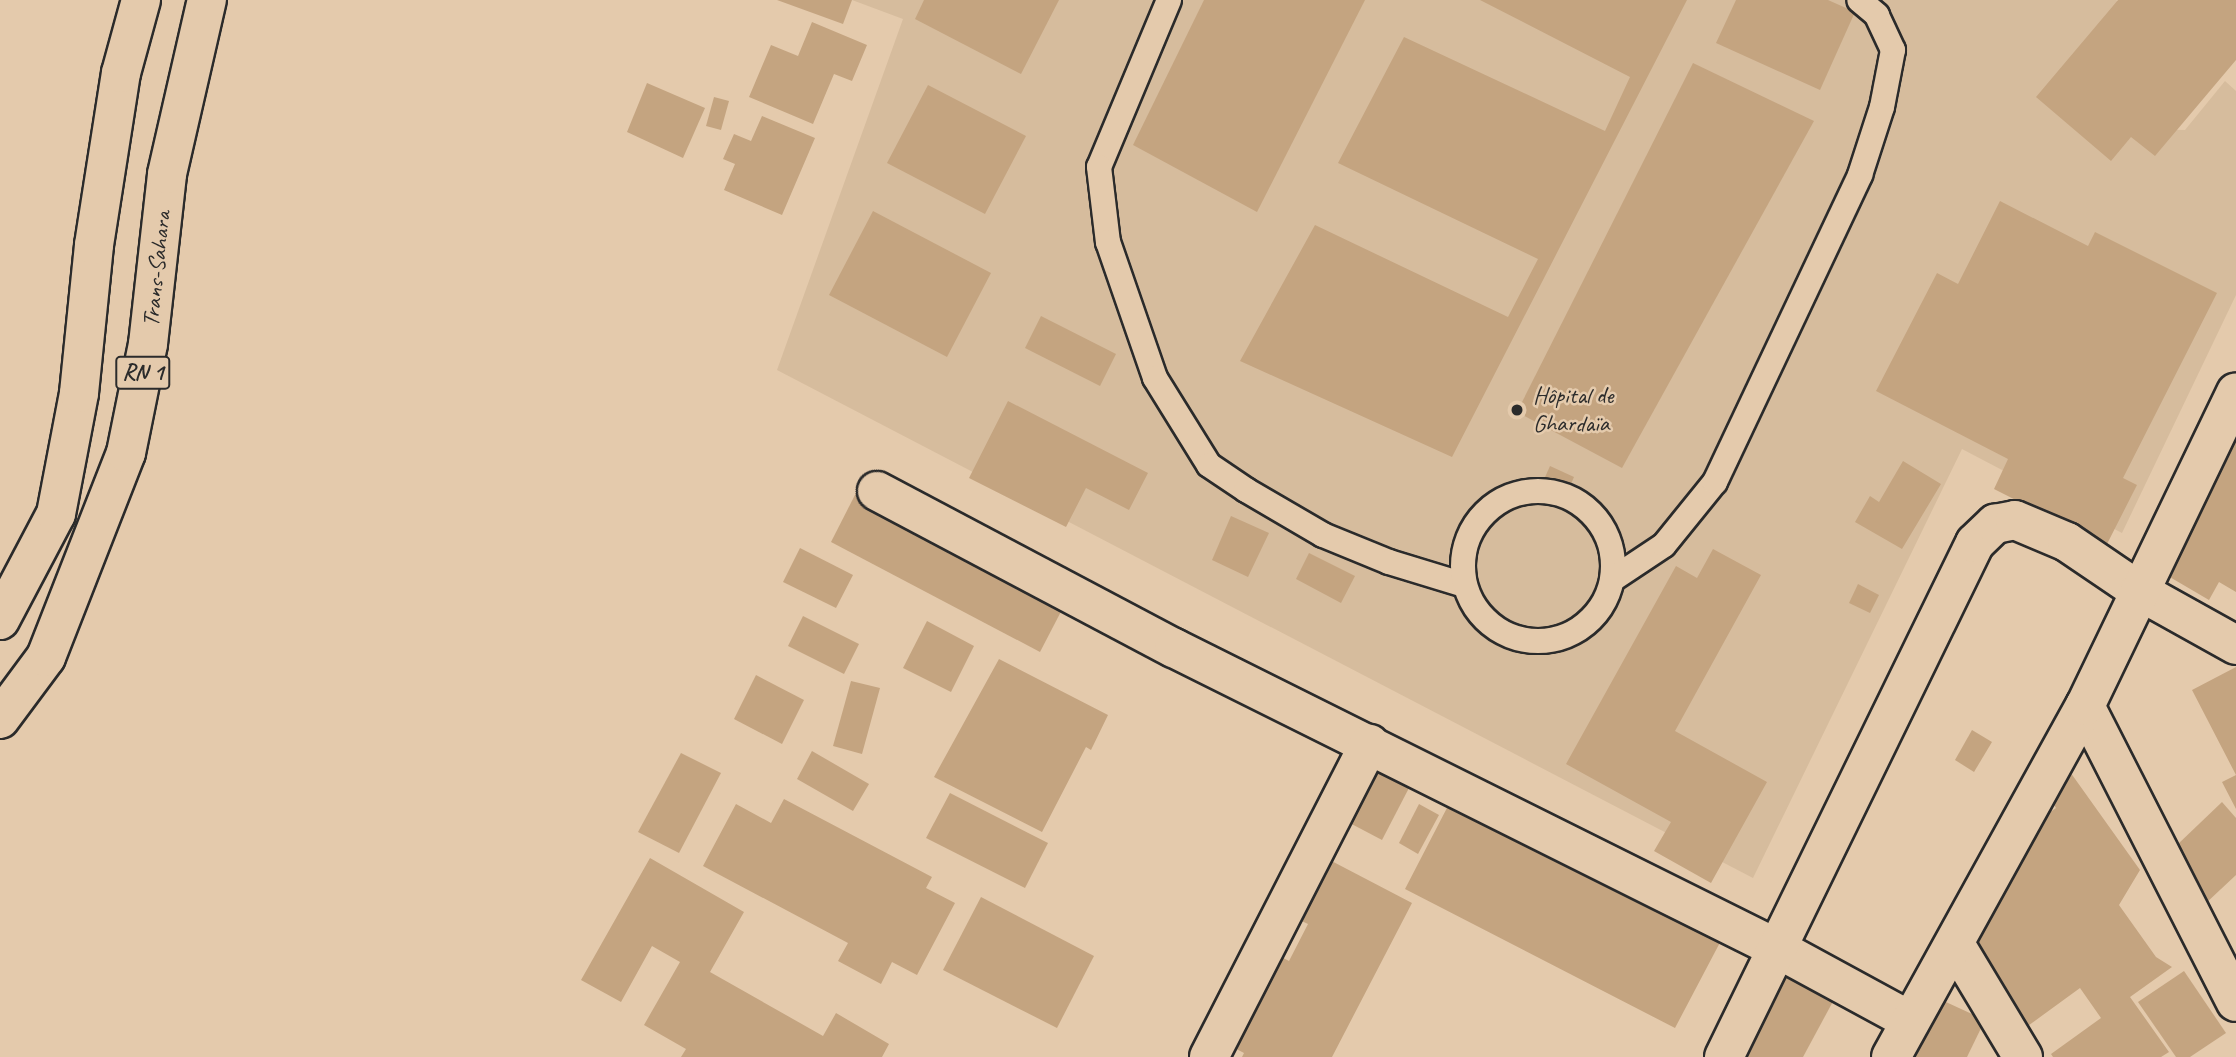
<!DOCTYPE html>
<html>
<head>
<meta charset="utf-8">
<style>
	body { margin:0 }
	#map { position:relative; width:2236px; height:1057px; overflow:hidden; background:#e4caac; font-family:Caveat,sans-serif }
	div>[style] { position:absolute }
	.built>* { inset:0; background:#d6bc9d }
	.building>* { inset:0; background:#c4a480 }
	.roads { filter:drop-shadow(2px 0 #2b2b2b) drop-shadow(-2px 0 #2b2b2b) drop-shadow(0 2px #2b2b2b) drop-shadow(0 -2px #2b2b2b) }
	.lane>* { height:24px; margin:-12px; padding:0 12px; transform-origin:12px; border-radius:12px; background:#e4caac }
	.lane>.ring { margin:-12px; padding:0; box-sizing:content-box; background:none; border:24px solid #e4caac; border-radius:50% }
	.street>* { height:38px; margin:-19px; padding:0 19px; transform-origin:19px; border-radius:19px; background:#e4caac }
	.highway>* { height:38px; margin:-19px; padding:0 19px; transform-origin:19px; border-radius:19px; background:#e4caac }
	.dots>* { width:19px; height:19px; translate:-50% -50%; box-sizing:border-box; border:4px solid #e4caac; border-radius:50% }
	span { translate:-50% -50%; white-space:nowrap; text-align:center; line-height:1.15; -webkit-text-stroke:5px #e4caac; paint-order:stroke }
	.shield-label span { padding:2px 5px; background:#e4caac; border:2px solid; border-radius:5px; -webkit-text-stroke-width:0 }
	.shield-label { font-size:23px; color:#2b2b2b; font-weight:700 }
	.street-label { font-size:24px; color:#2b2b2b }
	.poi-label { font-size:24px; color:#2b2b2b }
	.left { translate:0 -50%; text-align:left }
</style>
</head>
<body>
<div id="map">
	<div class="built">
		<i style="clip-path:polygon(852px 0,2116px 0,2127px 6px,2144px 129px,2185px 130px,2225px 81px,2236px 91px,2236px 295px,2122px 533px,1962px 449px,1753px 878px,777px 370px,903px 19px)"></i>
	</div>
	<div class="building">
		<i style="clip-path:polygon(777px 0,852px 0,843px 24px)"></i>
		<i style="clip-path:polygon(924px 0,1059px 0,1021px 74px,915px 19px)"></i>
		<i style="clip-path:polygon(1204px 0,1365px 0,1257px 212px,1133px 145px)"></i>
		<i style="clip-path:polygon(1480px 0,1687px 0,1452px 457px,1240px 361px,1315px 225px,1508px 317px,1538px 259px,1338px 163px,1404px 37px,1605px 131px,1630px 77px)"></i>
		<i style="clip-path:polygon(1736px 0,1828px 0,1855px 12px,1820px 90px,1716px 43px)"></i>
		<i style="clip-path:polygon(2118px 0,2236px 0,2236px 60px,2155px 156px,2131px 137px,2111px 161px,2036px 97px)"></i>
		<i style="clip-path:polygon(812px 22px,867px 45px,852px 81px,834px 74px,813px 124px,749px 97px,771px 45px,798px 56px)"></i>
		<i style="clip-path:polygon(1693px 63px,1814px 121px,1622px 468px,1517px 412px)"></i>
		<i style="clip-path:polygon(647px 83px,705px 108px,683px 158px,627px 132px)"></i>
		<i style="clip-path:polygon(928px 85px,1026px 136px,985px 214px,887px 163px)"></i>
		<i style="clip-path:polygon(714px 97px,729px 101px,721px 130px,706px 126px)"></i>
		<i style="clip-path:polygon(762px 116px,815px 138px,782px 215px,724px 190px,735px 164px,723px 159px,734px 134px,751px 141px)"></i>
		<i style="clip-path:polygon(2000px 201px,2088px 246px,2095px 232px,2217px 293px,2123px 478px,2137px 485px,2106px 546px,1994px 489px,2008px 459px,1876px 391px,1937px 273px,1958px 284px)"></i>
		<i style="clip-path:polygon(873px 211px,991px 273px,947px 357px,829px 295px)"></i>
		<i style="clip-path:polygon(1041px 316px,1116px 354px,1100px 386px,1025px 348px)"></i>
		<i style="clip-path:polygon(2236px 394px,2236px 592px,2219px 582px,2209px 600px,2139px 559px)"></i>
		<i style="clip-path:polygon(1008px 401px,1148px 473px,1129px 510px,1086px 488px,1066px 527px,969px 478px)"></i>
		<i style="clip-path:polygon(1903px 461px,1941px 484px,1902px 549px,1855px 522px,1870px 496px,1879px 502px)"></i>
		<i style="clip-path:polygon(1550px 466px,1574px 477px,1562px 504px,1538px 493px)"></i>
		<i style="clip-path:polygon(857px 491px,1067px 600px,1040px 652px,831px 542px)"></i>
		<i style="clip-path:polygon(1231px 516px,1269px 533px,1248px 577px,1212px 560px)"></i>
		<i style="clip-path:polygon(800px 548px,853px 575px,836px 608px,783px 582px)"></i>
		<i style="clip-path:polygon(1713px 549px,1761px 575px,1675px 731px,1767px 782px,1711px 883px,1654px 851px,1671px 822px,1566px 764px,1676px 566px,1697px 578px)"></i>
		<i style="clip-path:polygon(1309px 553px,1355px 576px,1341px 603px,1296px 579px)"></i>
		<i style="clip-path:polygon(1858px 584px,1879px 595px,1870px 613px,1849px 603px)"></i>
		<i style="clip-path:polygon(803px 616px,859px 644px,844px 674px,788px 646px)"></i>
		<i style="clip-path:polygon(927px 621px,974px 646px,951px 692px,903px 668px)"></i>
		<i style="clip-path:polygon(999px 659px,1108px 715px,1091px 750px,1086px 747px,1042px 832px,934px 777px)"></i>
		<i style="clip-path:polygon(2236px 667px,2236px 809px,2222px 782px,2236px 775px,2192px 690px)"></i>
		<i style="clip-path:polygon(756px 675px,804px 700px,782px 744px,734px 719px)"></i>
		<i style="clip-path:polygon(851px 681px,880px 688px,862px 754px,833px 746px)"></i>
		<i style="clip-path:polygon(1972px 730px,1992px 742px,1974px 772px,1955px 760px)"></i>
		<i style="clip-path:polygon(2053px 748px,2140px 870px,2119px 905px,2156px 957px,2172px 967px,2130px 997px,2169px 1052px,2161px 1057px,2053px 1057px,2051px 1054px,2101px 1018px,2080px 988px,2010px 1039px,1949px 953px,1982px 930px,1958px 897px,2007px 814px,2029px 827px,2056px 808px,2035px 778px)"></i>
		<i style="clip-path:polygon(812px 751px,869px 784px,853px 811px,797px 779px)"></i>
		<i style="clip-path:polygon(681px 753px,721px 773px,679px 853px,638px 832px)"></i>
		<i style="clip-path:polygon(1372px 767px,1410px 786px,1382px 840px,1344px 820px)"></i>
		<i style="clip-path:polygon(950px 793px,1048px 843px,1025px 888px,926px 838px)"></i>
		<i style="clip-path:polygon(784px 799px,932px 877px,926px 888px,955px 903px,917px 975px,892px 962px,881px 984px,838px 961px,848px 943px,703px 866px,736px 804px,771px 823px)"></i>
		<i style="clip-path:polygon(2222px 802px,2236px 818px,2236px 875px,2205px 904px,2155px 866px)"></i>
		<i style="clip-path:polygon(1419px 804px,1439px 815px,1418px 854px,1399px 843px)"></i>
		<i style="clip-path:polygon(1449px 804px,1644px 904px,1649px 894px,1725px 933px,1675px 1028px,1405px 889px)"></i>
		<i style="clip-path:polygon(1322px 856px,1412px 903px,1332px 1057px,1242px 1057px,1244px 1053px,1225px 1043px,1272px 952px,1289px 961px,1308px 924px,1291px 916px)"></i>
		<i style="clip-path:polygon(650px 858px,744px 912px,710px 972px,823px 1036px,836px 1013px,889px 1044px,882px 1057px,681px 1057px,686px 1049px,644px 1025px,680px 962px,652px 946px,621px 1002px,581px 980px)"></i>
		<i style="clip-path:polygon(981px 897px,1094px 956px,1057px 1028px,943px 970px)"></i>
		<i style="clip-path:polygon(1769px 958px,1837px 994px,1803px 1057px,1716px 1057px)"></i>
		<i style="clip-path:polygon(2184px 971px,2226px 1033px,2190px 1057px,2176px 1057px,2138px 1002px)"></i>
		<i style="clip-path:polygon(1909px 985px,1985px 1020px,1967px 1057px,1875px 1057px)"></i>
	</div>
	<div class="roads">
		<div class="lane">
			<i style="left:1169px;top:0;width:181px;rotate:112.7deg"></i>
			<i style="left:1099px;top:167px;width:76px;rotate:83.2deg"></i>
			<i style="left:1108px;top:242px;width:144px;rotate:70.9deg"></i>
			<i style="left:1155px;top:378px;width:102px;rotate:58.2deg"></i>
			<i style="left:1209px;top:465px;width:45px;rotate:34deg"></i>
			<i style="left:1246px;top:490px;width:89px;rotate:30.3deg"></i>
			<i style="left:1323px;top:535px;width:71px;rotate:22.2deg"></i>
			<i style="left:1389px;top:562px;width:78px;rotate:17deg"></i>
			<i class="ring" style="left:1463px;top:491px;width:126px;height:126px"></i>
			<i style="left:1613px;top:579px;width:61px;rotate:-33.7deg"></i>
			<i style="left:1664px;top:545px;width:81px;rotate:-51deg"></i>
			<i style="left:1715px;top:482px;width:340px;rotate:-64.7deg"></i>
			<i style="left:1860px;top:175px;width:71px;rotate:-72.1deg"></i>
			<i style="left:1882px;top:107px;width:58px;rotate:-79.1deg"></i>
			<i style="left:1893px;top:50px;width:38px;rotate:-115deg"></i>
			<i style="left:1877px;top:15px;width:23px;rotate:-140deg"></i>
		</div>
		<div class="street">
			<i style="left:877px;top:491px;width:336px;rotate:27.9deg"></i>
			<i style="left:1174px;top:648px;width:675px;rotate:26.49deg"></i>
			<i style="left:1778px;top:949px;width:149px;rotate:28.5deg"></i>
			<i style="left:2085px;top:706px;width:332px;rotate:63deg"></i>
			<i style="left:1955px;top:944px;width:132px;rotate:59deg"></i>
			<i style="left:1209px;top:1057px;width:352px;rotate:-62.9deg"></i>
			<i style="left:1724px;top:1057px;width:572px;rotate:-63.97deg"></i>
			<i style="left:1975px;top:543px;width:28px;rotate:-44deg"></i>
			<i style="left:1995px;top:524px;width:20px;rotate:-11deg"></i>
			<i style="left:2015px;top:520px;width:56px;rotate:22.9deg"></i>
			<i style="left:2067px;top:542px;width:87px;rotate:34.2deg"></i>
			<i style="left:2139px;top:591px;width:111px;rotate:29.1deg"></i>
			<i style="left:1891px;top:1057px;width:401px;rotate:-61.1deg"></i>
			<i style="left:2085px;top:706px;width:348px;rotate:-64.3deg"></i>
		</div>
		<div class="highway">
			<i style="left:0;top:620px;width:120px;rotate:-62.2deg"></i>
			<i style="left:56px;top:514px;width:123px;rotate:-79.2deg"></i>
			<i style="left:79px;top:393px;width:149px;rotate:-84.2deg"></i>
			<i style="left:94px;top:245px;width:174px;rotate:-81.1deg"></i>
			<i style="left:121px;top:73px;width:76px;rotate:-74.7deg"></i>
			<i style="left:0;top:719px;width:77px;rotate:-53.4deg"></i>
			<i style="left:46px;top:657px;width:219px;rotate:-68.6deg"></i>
			<i style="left:126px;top:453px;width:111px;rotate:-78.6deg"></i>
			<i style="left:148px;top:344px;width:171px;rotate:-83.6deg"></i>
			<i style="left:167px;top:174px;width:179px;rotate:-77.1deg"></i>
		</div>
	</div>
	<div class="dots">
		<i style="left:1517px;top:410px;background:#2b2b2b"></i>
	</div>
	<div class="shield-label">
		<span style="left:143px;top:373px">RN 1</span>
	</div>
	<div class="street-label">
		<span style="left:157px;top:269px;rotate:-84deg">Trans-Sahara</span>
	</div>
	<div class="poi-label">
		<span class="left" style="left:1533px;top:410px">Hôpital de<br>Ghardaïa</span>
	</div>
</div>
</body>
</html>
